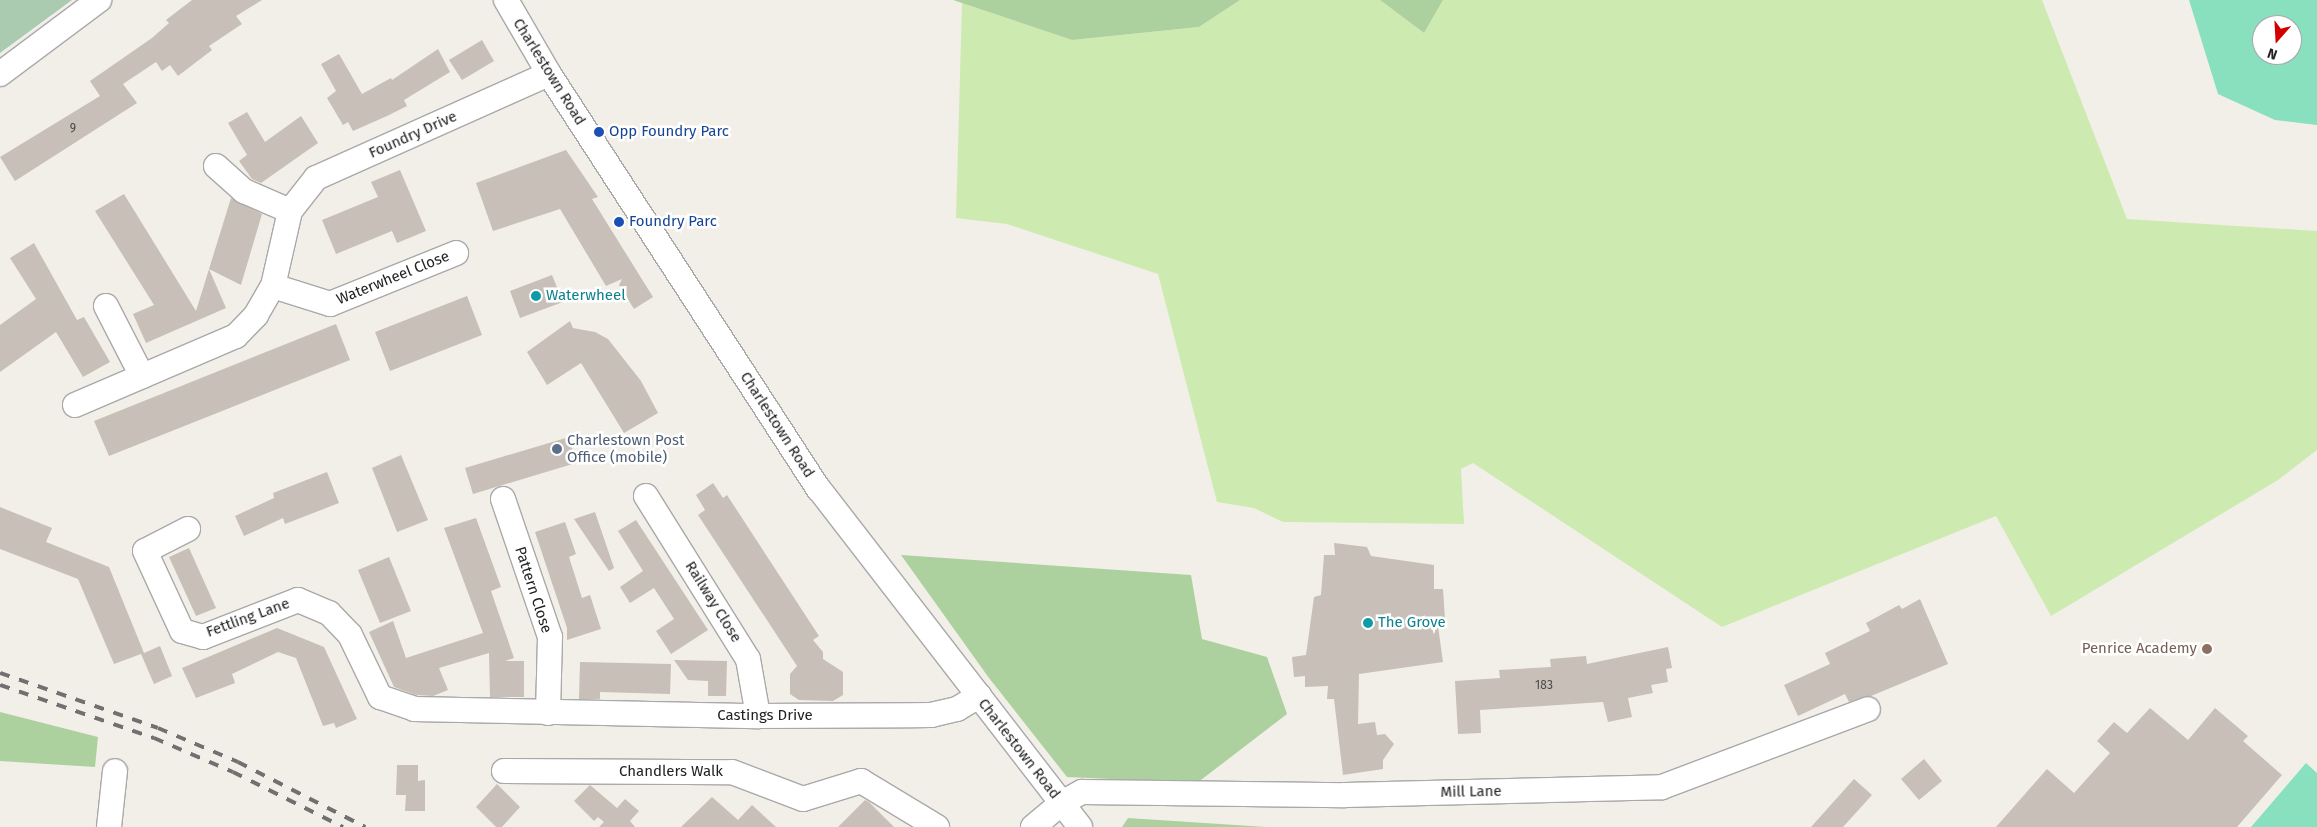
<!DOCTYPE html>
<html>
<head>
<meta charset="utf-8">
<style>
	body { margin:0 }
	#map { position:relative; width:2317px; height:827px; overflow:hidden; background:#f2efe9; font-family:"Fira Sans",sans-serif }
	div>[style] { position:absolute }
	.grass>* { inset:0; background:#cdebb0 }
	.forest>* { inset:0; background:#add19e }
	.cemetery>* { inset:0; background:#aacbaf }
	.pitch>* { inset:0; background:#88e0be }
	.building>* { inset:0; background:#c7bfb8 }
	.roads { filter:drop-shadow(1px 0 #a9a9a9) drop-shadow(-1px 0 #a9a9a9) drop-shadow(0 1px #a9a9a9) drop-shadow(0 -1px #a9a9a9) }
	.minor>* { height:24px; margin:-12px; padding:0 12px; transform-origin:12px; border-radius:12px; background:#fff }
	.rail>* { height:4px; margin-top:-2px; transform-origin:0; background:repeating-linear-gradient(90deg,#707070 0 10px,transparent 0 20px) }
	.dots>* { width:14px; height:14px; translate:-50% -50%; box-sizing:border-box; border:2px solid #fff; border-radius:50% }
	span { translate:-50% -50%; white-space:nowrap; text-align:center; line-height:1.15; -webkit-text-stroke:5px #fff; paint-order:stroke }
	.number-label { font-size:12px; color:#4b4948 }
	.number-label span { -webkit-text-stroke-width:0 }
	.street-label { font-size:15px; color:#222 }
	.transit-label { font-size:15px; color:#164399 }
	.left { translate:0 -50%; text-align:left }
	.culture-label { font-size:15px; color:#0d838f }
	.service-label { font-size:15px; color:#4e5e75 }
	.education-label { font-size:15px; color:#785e54 }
	.right { translate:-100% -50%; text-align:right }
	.north { position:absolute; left:2252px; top:15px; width:50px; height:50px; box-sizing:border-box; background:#fff; border:1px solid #a7a7a7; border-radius:50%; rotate:199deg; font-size:14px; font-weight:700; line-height:20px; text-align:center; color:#222 }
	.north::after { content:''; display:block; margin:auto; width:18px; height:22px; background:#d40000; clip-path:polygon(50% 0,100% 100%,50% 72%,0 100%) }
</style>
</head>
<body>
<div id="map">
	<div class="grass">
		<i style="clip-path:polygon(1240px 0,1380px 0,1424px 33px,1443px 0,2042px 0,2127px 219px,2317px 231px,2317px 450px,2278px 480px,2051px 616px,1996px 516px,1722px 627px,1473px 463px,1461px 469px,1464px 524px,1283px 522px,1254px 508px,1217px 502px,1158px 274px,1007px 224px,956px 218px,962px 3px,1072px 40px,1199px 27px)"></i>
	</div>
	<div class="forest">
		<i style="clip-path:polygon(953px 0,1240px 0,1199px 27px,1072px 40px)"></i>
		<i style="clip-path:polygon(1380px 0,1443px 0,1424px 33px)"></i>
		<i style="clip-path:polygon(901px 555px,1191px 575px,1202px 639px,1267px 657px,1287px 714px,1197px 783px,1067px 777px,989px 678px)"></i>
		<i style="clip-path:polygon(0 712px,98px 737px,95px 767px,0 761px)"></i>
		<i style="clip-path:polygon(1128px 818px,1266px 827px,1122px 827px)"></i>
	</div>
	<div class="cemetery">
		<i style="clip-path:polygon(0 0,72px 0,0 53px)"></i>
	</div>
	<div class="pitch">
		<i style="clip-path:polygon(evenodd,2189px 0,2317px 0,2317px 125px,2275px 120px,2218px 94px,2189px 0,2262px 25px,2292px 25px,2292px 55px,2262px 55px,2262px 25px)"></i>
		<i style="clip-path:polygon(2306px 763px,2317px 773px,2317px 827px,2251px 827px)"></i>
	</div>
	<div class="building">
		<i style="clip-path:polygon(192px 0,262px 0,236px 16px,242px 24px,209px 46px,212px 50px,178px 76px,170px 65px,162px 71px,156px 62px,123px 84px,137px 103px,15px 181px,0 157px,100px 96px,90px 81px,152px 38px,169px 23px,166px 20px)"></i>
		<i style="clip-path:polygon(482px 40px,494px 61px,462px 80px,449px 60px)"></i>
		<i style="clip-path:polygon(438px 49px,450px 72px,404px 100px,407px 106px,387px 116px,353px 131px,348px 122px,343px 125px,327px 98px,336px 91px,321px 64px,339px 54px,362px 94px,391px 78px,392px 80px)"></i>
		<i style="clip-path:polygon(247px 112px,265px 142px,301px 116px,318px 143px,261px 183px,252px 179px,239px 161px,247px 155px,228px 123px)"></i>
		<i style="clip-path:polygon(566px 150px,598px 197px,592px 199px,653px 297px,634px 309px,619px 285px,622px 279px,606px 286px,560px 209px,493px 231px,476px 183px)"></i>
		<i style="clip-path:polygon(400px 170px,426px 231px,397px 243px,392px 231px,336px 254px,322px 220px,378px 197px,371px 182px)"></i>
		<i style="clip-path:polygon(124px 194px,196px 311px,231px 198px,262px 214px,241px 285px,209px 269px,226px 308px,146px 343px,133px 314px,154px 305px,95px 211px)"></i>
		<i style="clip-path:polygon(34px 243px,77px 320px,84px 317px,110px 362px,83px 377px,56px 332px,0 372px,0 325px,36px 299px,10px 258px)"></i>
		<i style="clip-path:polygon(552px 275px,563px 302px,520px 318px,510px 291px)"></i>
		<i style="clip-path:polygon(467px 296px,482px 335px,390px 371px,375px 332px)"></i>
		<i style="clip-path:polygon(570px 321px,573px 328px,595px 332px,608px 339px,641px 381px,658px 413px,624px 433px,581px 363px,547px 385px,527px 352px)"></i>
		<i style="clip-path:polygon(336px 324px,350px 360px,109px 456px,94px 421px)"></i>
		<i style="clip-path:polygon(569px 437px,576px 463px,473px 494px,465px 468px)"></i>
		<i style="clip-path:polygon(401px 455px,428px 520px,397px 532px,372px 468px)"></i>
		<i style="clip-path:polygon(327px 472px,339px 503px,285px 524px,283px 518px,244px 536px,235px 516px,274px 498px,273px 493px)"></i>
		<i style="clip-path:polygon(713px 483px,723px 498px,727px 495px,819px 636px,813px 640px,823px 652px,823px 659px,843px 672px,843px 695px,833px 701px,799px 700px,790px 694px,790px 674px,797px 666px,698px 515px,705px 510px,696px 495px)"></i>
		<i style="clip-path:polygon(0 507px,52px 528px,46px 542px,109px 567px,144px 653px,160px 646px,172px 676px,154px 684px,141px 654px,114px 664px,78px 579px,0 549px)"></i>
		<i style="clip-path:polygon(595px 512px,614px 568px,609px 571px,574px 519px)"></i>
		<i style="clip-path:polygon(476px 518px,501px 587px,491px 591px,514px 658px,505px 661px,524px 661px,524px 697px,490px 697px,489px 653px,439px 668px,448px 690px,433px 696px,416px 695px,394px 687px,369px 632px,393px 621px,406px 658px,483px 633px,444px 528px)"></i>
		<i style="clip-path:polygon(636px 520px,708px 630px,671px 654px,656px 631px,674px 619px,654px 588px,630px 603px,620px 587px,643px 571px,618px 531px)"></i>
		<i style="clip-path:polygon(565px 522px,576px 554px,569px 557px,582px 598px,590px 595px,601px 629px,567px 640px,567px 628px,535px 532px)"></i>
		<i style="clip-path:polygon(1334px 543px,1367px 547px,1371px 556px,1434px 565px,1434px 589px,1443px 589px,1445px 619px,1437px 619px,1443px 662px,1359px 674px,1358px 724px,1375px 722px,1377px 735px,1385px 734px,1394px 744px,1383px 760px,1383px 769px,1343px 775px,1334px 699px,1327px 699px,1328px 686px,1305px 687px,1305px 676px,1294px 677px,1292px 657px,1306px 655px,1314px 597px,1321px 595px,1324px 555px,1335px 555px)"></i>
		<i style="clip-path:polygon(189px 548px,216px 608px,196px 616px,169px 557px)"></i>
		<i style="clip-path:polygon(389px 557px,411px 611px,380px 623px,358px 570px)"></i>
		<i style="clip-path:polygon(1920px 599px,1948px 664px,1871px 696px,1849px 702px,1845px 694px,1798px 716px,1784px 685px,1830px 664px,1825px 653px,1870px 631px,1866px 623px,1899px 605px,1902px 609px)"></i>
		<i style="clip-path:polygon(277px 628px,324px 647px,357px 719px,336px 728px,334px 723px,323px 726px,296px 658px,278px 652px,232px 674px,235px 683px,196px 698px,182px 668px)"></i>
		<i style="clip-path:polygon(1668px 647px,1672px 668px,1666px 669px,1668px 682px,1651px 685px,1653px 693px,1628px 698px,1632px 717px,1608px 722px,1603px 702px,1480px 710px,1481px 733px,1458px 734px,1455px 681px,1500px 678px,1499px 670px,1551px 667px,1550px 659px,1586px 656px,1587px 664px)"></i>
		<i style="clip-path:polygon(674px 660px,727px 661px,726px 696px,708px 696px,708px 681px,688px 680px)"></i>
		<i style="clip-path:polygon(580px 662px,671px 664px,670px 694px,600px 692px,600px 699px,579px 699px)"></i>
		<i style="clip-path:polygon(2150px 708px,2188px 740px,2215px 708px,2248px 736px,2243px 741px,2282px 775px,2237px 827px,1996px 827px,2047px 769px,2074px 793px,2110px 753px,2097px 741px,2114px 722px,2127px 733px)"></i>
		<i style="clip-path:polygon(1924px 759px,1942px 781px,1919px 800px,1901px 779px)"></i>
		<i style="clip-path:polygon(397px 765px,418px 765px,418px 781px,425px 780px,425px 811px,405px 811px,406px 795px,396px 795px)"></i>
		<i style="clip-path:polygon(1854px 779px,1872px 795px,1843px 827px,1811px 827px)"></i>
		<i style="clip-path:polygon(497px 784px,520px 807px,502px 827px,496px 827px,476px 807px)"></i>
		<i style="clip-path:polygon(590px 785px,617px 808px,625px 799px,639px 811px,630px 821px,635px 827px,599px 827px,604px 822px,598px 817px,594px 821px,574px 801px)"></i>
		<i style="clip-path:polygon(712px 797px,738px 820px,752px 805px,776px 827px,681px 827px)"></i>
		<i style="clip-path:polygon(865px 800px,869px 802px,894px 827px,838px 827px)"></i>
	</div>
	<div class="roads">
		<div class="minor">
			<i style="left:506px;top:0;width:86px;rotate:59.8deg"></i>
			<i style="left:549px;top:74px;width:495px;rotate:57deg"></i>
			<i style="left:819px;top:489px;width:427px;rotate:52.3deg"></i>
			<i style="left:0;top:74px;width:124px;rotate:-36.8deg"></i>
			<i style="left:216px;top:166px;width:38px;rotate:42deg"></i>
			<i style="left:244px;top:191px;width:50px;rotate:23.5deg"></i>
			<i style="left:273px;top:286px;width:60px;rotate:17.5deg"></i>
			<i style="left:330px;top:304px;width:136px;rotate:-22deg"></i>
			<i style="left:106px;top:306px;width:79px;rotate:62.8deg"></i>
			<i style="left:75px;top:405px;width:175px;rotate:-23.2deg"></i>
			<i style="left:236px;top:336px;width:29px;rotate:-46deg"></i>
			<i style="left:256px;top:315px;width:34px;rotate:-60deg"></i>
			<i style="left:273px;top:286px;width:77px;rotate:-77.2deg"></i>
			<i style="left:290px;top:211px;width:42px;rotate:-51.8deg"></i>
			<i style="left:316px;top:178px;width:255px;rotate:-24.1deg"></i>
			<i style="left:646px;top:496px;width:192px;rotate:58deg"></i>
			<i style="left:748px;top:659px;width:58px;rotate:80deg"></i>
			<i style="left:503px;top:499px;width:146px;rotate:71.2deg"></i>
			<i style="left:550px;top:637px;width:76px;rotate:91.5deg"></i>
			<i style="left:188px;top:529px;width:48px;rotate:152.9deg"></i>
			<i style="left:145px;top:551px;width:88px;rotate:65.2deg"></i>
			<i style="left:182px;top:631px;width:22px;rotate:16deg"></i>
			<i style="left:203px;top:637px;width:102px;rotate:-21.3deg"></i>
			<i style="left:298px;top:600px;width:34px;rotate:23deg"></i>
			<i style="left:329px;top:613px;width:30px;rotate:46deg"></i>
			<i style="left:350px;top:635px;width:69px;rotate:64.2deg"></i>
			<i style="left:380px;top:697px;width:36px;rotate:19deg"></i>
			<i style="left:414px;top:709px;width:344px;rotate:1.2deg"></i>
			<i style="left:758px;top:716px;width:173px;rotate:-0.3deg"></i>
			<i style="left:931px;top:715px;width:27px;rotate:-13deg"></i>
			<i style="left:957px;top:709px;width:26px;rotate:-31deg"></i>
			<i style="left:504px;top:771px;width:228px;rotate:0.3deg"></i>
			<i style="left:732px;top:772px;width:76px;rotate:20.8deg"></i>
			<i style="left:803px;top:799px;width:61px;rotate:-17.2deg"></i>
			<i style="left:861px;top:781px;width:89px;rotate:31.2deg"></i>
			<i style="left:109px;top:827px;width:56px;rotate:-83.9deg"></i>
			<i style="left:1033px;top:827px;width:38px;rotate:-40deg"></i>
			<i style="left:1062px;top:803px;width:23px;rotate:-29deg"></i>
			<i style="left:1082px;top:792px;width:263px;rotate:0.7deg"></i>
			<i style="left:1345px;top:795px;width:317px;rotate:-1.4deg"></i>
			<i style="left:1662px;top:787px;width:220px;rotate:-20.7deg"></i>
		</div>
	</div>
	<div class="rail">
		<i style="left:0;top:673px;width:167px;rotate:19.2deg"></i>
		<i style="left:158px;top:728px;width:87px;rotate:23deg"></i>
		<i style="left:238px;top:762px;width:143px;rotate:27.1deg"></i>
		<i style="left:0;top:685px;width:163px;rotate:19deg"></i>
		<i style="left:154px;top:738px;width:86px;rotate:23.3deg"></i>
		<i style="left:233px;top:772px;width:123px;rotate:26.6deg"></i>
	</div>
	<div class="dots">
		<i style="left:599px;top:132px;background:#1a4fb4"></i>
		<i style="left:619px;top:222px;background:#1a4fb4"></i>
		<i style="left:536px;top:296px;background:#0f9aa8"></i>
		<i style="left:557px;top:449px;background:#5c6f8a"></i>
		<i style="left:1368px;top:623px;background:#0f9aa8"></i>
		<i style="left:2207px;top:649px;background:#8d6e63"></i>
	</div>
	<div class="number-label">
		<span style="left:73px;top:129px">9</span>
		<span style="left:1544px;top:686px">183</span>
	</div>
	<div class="street-label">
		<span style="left:549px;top:72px;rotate:58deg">Charlestown Road</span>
		<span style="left:413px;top:135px;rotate:-24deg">Foundry Drive</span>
		<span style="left:393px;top:278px;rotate:-22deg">Waterwheel Close</span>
		<span style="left:777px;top:425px;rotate:57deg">Charlestown Road</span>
		<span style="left:533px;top:590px;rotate:72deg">Pattern Close</span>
		<span style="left:713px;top:602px;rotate:58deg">Railway Close</span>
		<span style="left:248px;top:618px;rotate:-20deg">Fettling Lane</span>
		<span style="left:765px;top:716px">Castings Drive</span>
		<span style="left:1019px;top:749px;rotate:52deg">Charlestown Road</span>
		<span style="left:671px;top:772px">Chandlers Walk</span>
		<span style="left:1471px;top:792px;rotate:-1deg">Mill Lane</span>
	</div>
	<div class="transit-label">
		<span class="left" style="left:609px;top:132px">Opp Foundry Parc</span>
		<span class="left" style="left:629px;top:222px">Foundry Parc</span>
	</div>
	<div class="culture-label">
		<span class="left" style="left:546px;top:296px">Waterwheel</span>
		<span class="left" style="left:1378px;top:623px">The Grove</span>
	</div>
	<div class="service-label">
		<span class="left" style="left:567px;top:449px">Charlestown Post<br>Office (mobile)</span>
	</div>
	<div class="education-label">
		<span class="right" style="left:2197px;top:649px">Penrice Academy</span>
	</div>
	<div class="north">N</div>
</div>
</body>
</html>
